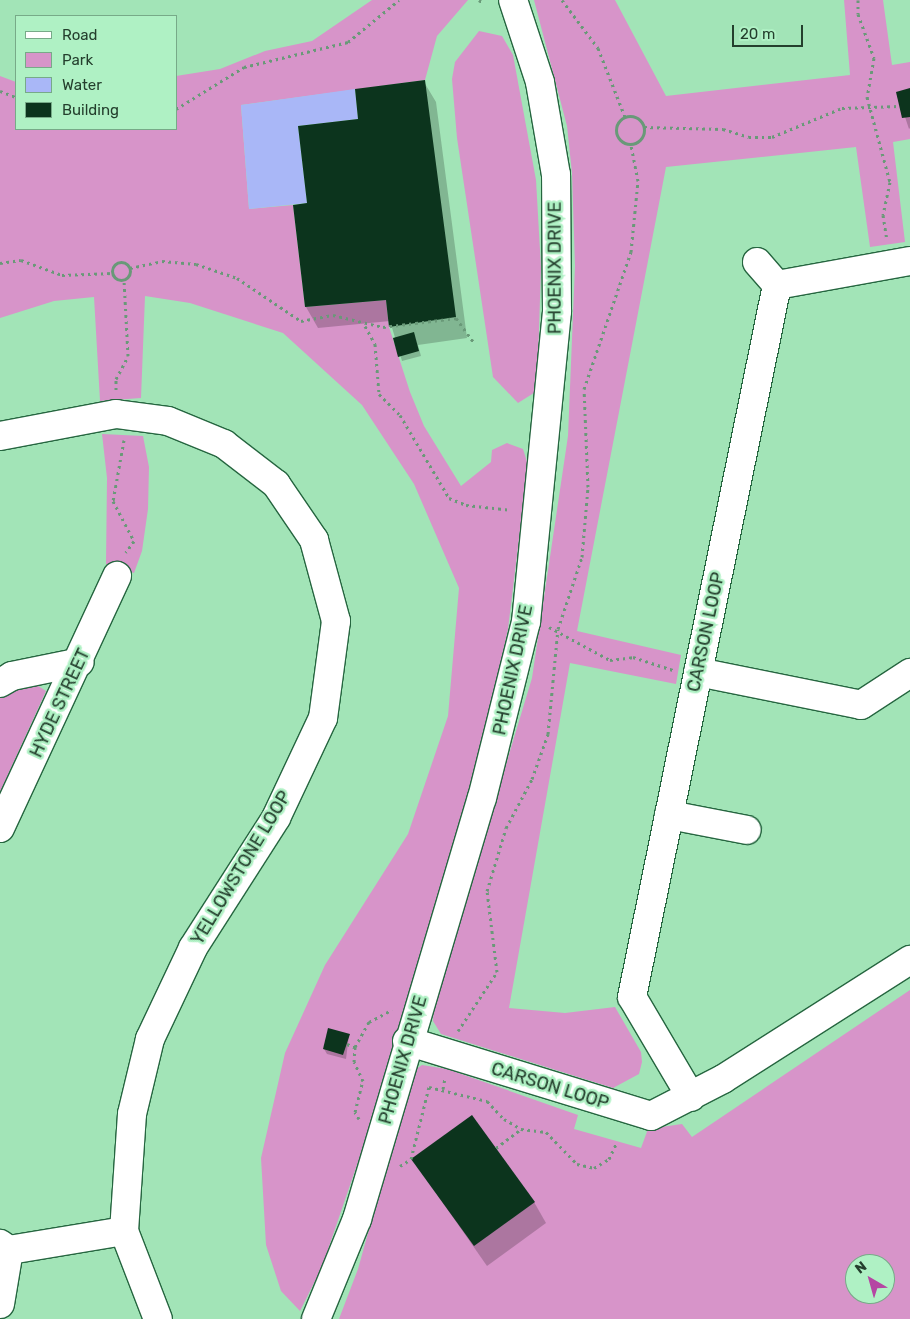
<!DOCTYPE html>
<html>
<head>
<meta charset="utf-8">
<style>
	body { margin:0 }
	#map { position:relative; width:910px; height:1319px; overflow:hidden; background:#a2e4b7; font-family:Rubik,sans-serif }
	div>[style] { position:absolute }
	.green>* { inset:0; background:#d794c9 }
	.water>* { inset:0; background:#a9b7f7 }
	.shadow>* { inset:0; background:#0003 }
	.building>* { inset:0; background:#0c341d }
	.path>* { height:3px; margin-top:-1.5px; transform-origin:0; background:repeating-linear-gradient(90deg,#699978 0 2.5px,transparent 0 6.5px) }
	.path>.ring { margin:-1.5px; padding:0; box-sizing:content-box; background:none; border:3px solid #699978; border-radius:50% }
	.roads { filter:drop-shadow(1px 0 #266640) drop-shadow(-1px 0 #266640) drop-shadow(0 1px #266640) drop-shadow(0 -1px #266640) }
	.minor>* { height:28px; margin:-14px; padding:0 14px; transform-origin:14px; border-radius:14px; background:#fff }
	span { translate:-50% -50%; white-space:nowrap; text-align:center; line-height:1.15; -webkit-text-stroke:5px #aff1c4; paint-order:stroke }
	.street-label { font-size:18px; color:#243f2d }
	.legend { position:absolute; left:15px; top:15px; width:162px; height:115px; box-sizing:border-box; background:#aff1c4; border:1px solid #7a8; margin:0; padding:6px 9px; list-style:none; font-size:15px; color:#243f2d }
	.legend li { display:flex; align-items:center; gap:10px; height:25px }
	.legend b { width:25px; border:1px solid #7a8 }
	.north { position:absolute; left:845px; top:1254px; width:50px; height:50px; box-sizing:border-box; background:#aff1c4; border:1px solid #7a8; border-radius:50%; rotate:322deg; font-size:14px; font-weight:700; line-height:20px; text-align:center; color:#243f2d }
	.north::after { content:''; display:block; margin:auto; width:18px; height:22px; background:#b546a3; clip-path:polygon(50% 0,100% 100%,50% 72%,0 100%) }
	.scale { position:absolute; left:732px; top:25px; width:71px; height:22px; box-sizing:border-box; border:2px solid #243f2d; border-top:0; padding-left:6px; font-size:15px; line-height:18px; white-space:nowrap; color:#243f2d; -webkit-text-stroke:4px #aff1c4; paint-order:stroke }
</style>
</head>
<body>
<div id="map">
	<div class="green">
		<i style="clip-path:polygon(372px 0,468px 0,437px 36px,425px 80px,241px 105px,249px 209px,293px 205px,305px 307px,386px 300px,389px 327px,410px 392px,424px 426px,461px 486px,491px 462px,492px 450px,507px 443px,523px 449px,528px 465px,508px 629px,483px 742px,361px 1153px,322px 1267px,300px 1311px,281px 1291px,266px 1245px,261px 1158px,285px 1053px,325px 965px,408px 834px,448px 716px,459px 588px,414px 484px,362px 405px,283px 333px,190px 303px,145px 296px,141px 398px,100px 401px,94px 297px,54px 301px,0 318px,0 76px,16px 82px,16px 129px,176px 129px,176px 76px,220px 69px,265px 51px,312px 41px)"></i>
		<i style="clip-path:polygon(534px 0,615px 0,666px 96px,850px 75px,844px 0,883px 0,892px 65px,910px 62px,910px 139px,893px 142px,905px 242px,870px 247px,856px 147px,666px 167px,577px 631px,681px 655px,676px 684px,570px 663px,509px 1008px,565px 1013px,615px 1007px,641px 1052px,642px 1062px,639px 1074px,613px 1088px,441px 1034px,433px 1021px,434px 1004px,532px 678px,568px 436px,575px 266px,572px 173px,567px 126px)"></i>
		<i style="clip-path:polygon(479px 31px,502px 36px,513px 55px,536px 180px,541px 268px,537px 391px,518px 403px,493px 377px,457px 138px,452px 79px,455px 62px)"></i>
		<i style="clip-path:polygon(102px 434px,143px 436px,149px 467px,148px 509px,142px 551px,134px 573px,106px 564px,107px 478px)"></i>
		<i style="clip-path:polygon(35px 684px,46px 691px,0 792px,0 696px)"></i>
		<i style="clip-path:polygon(evenodd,910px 990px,910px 1319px,339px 1319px,358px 1269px,413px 1071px,422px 1065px,447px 1069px,578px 1115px,574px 1129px,641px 1148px,648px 1129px,682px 1124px,692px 1137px,910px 990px,855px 1264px,885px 1264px,885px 1294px,855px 1294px,855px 1264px)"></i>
	</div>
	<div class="water">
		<i style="clip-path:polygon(355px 89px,358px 119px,298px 126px,307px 203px,249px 209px,241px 105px)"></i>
	</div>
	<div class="shadow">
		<i style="clip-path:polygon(424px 82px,436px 102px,467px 338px,418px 345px,421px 356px,402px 361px,390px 321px,318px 328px,306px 307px,309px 204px,360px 120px)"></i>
		<i style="clip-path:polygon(910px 90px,910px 128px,909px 129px,897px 93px)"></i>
		<i style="clip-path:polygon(349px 1035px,346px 1059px,327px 1054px,324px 1049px)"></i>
		<i style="clip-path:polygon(413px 1160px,534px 1202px,546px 1223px,487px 1266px)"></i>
	</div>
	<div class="building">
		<i style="clip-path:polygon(425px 80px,456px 317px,389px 327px,386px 300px,305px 307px,293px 205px,307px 203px,298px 126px,358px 119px,355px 89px)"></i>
		<i style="clip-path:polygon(910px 88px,910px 117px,902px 118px,896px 92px)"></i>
		<i style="clip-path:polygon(414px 332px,419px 351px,398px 357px,393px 338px)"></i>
		<i style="clip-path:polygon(328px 1028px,350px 1034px,343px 1055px,323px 1049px)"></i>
		<i style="clip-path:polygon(472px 1115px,535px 1202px,474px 1246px,411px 1159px)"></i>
	</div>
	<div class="path">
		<i style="left:479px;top:0;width:5px;rotate:37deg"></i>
		<i style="left:562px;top:0;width:60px;rotate:53.1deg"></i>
		<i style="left:598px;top:48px;width:74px;rotate:68.6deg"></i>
		<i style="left:858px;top:0;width:14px;rotate:90deg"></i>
		<i style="left:858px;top:14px;width:47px;rotate:70deg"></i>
		<i style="left:874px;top:58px;width:40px;rotate:100deg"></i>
		<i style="left:867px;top:97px;width:88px;rotate:74.9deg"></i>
		<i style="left:890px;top:182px;width:34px;rotate:102deg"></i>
		<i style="left:883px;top:215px;width:24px;rotate:81deg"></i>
		<i style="left:0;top:91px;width:17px;rotate:21deg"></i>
		<i style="left:176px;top:109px;width:80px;rotate:-31.7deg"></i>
		<i style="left:244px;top:67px;width:107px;rotate:-13.5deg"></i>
		<i style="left:348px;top:42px;width:66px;rotate:-39.5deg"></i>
		<i class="ring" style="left:616px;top:116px;width:25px;height:25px"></i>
		<i style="left:644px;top:127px;width:79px;rotate:1.5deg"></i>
		<i style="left:723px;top:129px;width:27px;rotate:17deg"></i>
		<i style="left:749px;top:137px;width:23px"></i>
		<i style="left:772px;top:137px;width:76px;rotate:-22.5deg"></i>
		<i style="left:842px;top:108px;width:57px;rotate:-2deg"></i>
		<i class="ring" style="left:112px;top:262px;width:15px;height:15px"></i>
		<i style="left:0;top:263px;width:21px;rotate:-8deg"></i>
		<i style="left:21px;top:260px;width:44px;rotate:20.1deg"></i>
		<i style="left:62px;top:275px;width:51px;rotate:-2.2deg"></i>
		<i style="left:130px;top:268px;width:33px;rotate:-12deg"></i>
		<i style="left:162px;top:261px;width:34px;rotate:5deg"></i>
		<i style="left:196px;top:264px;width:43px;rotate:18.9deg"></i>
		<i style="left:237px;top:278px;width:77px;rotate:33.9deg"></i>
		<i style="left:301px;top:321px;width:33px;rotate:-11deg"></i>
		<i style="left:333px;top:315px;width:51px;rotate:13.5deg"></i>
		<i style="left:383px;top:327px;width:74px;rotate:-7deg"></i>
		<i style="left:456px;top:318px;width:29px;rotate:54deg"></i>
		<i style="left:365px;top:326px;width:21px;rotate:61deg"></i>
		<i style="left:375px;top:344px;width:50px;rotate:85.4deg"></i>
		<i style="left:379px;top:394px;width:30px;rotate:45deg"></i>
		<i style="left:400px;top:415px;width:96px;rotate:59.4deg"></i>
		<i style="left:449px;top:498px;width:18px;rotate:22deg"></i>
		<i style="left:466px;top:505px;width:45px;rotate:6.3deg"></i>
		<i style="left:116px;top:390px;width:11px;rotate:-90deg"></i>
		<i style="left:116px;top:379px;width:26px;rotate:-62deg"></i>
		<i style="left:128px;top:356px;width:77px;rotate:-93deg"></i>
		<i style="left:124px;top:440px;width:62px;rotate:100.2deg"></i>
		<i style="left:113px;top:501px;width:45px;rotate:62.3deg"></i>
		<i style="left:134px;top:541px;width:14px;rotate:126deg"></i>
		<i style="left:549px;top:627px;width:69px;rotate:28.4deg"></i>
		<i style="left:610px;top:660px;width:23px;rotate:-7deg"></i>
		<i style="left:633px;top:657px;width:42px;rotate:18deg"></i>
		<i style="left:458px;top:1031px;width:71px;rotate:-56.5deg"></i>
		<i style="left:497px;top:972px;width:82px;rotate:-97deg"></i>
		<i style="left:487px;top:891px;width:66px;rotate:-73.2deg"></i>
		<i style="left:506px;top:828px;width:55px;rotate:-62deg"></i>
		<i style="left:532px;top:779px;width:48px;rotate:-70.4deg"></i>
		<i style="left:548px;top:734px;width:105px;rotate:-84.6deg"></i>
		<i style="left:558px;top:629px;width:76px;rotate:-71.6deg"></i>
		<i style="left:582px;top:557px;width:70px;rotate:-85.1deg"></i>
		<i style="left:588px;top:487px;width:98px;rotate:-92.3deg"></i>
		<i style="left:584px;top:389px;width:145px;rotate:-71.1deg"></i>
		<i style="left:631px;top:252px;width:71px;rotate:-84.4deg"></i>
		<i style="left:638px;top:181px;width:37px;rotate:-101deg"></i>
		<i style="left:347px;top:1044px;width:9px;rotate:21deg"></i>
		<i style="left:443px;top:1089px;width:11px;rotate:-80deg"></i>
		<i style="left:359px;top:1119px;width:8px;rotate:-120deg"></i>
		<i style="left:355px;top:1112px;width:32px;rotate:-76deg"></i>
		<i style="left:363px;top:1081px;width:21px;rotate:-115deg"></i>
		<i style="left:354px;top:1062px;width:15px;rotate:-86deg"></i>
		<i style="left:355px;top:1047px;width:29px;rotate:-61deg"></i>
		<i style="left:369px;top:1022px;width:26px;rotate:-28deg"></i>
		<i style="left:496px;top:1148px;width:31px;rotate:-37deg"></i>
		<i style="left:400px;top:1166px;width:13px;rotate:-32deg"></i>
		<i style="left:411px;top:1159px;width:74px;rotate:-76deg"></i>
		<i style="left:429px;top:1087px;width:60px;rotate:13.6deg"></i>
		<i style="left:487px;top:1101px;width:25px;rotate:47deg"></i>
		<i style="left:504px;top:1119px;width:20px;rotate:30deg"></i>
		<i style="left:521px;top:1129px;width:25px;rotate:7deg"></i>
		<i style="left:546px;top:1132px;width:45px;rotate:45.9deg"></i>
		<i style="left:577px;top:1164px;width:17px;rotate:13deg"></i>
		<i style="left:594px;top:1168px;width:17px;rotate:-31deg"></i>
		<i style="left:609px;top:1159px;width:19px;rotate:-65deg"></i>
	</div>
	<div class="roads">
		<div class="minor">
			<i style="left:757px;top:262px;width:30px;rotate:49deg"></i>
			<i style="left:777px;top:285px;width:135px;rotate:-10.2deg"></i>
			<i style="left:0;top:436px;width:118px;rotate:-10.7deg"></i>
			<i style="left:116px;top:414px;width:52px;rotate:7.7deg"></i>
			<i style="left:168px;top:421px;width:61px;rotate:22.3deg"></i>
			<i style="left:224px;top:444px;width:66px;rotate:37.6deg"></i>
			<i style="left:276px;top:484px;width:68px;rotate:55.8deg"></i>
			<i style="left:314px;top:540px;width:84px;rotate:74.8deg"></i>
			<i style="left:336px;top:621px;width:98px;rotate:97.6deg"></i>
			<i style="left:323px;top:718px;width:110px;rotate:115.2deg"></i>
			<i style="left:276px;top:818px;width:154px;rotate:122.6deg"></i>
			<i style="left:193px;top:948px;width:101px;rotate:115.3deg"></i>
			<i style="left:150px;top:1039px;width:77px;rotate:103.5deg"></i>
			<i style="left:132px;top:1114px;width:117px;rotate:93.9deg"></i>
			<i style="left:124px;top:1231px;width:117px;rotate:170.6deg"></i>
			<i style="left:9px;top:1250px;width:11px;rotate:-146deg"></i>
			<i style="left:698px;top:672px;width:166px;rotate:11.4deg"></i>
			<i style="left:861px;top:705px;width:59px;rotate:-33.1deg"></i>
			<i style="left:0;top:683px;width:14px;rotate:-30deg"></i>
			<i style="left:12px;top:676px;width:69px;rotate:-11.6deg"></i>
			<i style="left:669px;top:815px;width:79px;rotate:10.9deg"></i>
			<i style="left:0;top:828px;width:278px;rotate:-65.1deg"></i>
			<i style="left:407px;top:1041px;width:255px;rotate:17.1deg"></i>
			<i style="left:651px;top:1116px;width:81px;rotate:-27.2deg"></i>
			<i style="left:723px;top:1079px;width:222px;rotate:-32.5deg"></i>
			<i style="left:691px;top:1097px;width:116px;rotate:-120.5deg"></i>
			<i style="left:632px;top:997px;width:727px;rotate:-78.49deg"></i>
			<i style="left:124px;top:1231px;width:94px;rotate:68.9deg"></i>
			<i style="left:0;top:1304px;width:55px;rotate:-80.5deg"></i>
			<i style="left:316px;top:1319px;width:108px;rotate:-67.7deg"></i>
			<i style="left:357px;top:1219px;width:439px;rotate:-73.5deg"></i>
			<i style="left:482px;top:798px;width:181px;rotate:-76deg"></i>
			<i style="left:526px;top:622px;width:313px;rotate:-84.3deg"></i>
			<i style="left:557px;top:311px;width:136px;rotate:-90.4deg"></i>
			<i style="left:556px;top:175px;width:94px;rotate:-99.8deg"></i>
			<i style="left:540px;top:82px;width:86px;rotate:-108.2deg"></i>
		</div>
	</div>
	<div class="street-label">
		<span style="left:555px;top:268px;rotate:-90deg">PHOENIX DRIVE</span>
		<span style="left:706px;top:632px;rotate:-78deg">CARSON LOOP</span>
		<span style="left:513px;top:670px;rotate:-78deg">PHOENIX DRIVE</span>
		<span style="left:60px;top:703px;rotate:-65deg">HYDE STREET</span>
		<span style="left:241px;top:868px;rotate:-59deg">YELLOWSTONE LOOP</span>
		<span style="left:403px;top:1060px;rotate:-74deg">PHOENIX DRIVE</span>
		<span style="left:550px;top:1086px;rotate:17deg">CARSON LOOP</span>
	</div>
	<ul class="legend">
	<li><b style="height:6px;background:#fff"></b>Road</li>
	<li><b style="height:14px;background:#d794c9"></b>Park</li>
	<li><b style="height:14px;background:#a9b7f7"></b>Water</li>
	<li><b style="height:14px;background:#0c341d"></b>Building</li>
	</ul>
	<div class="north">N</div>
	<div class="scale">20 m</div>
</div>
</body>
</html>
